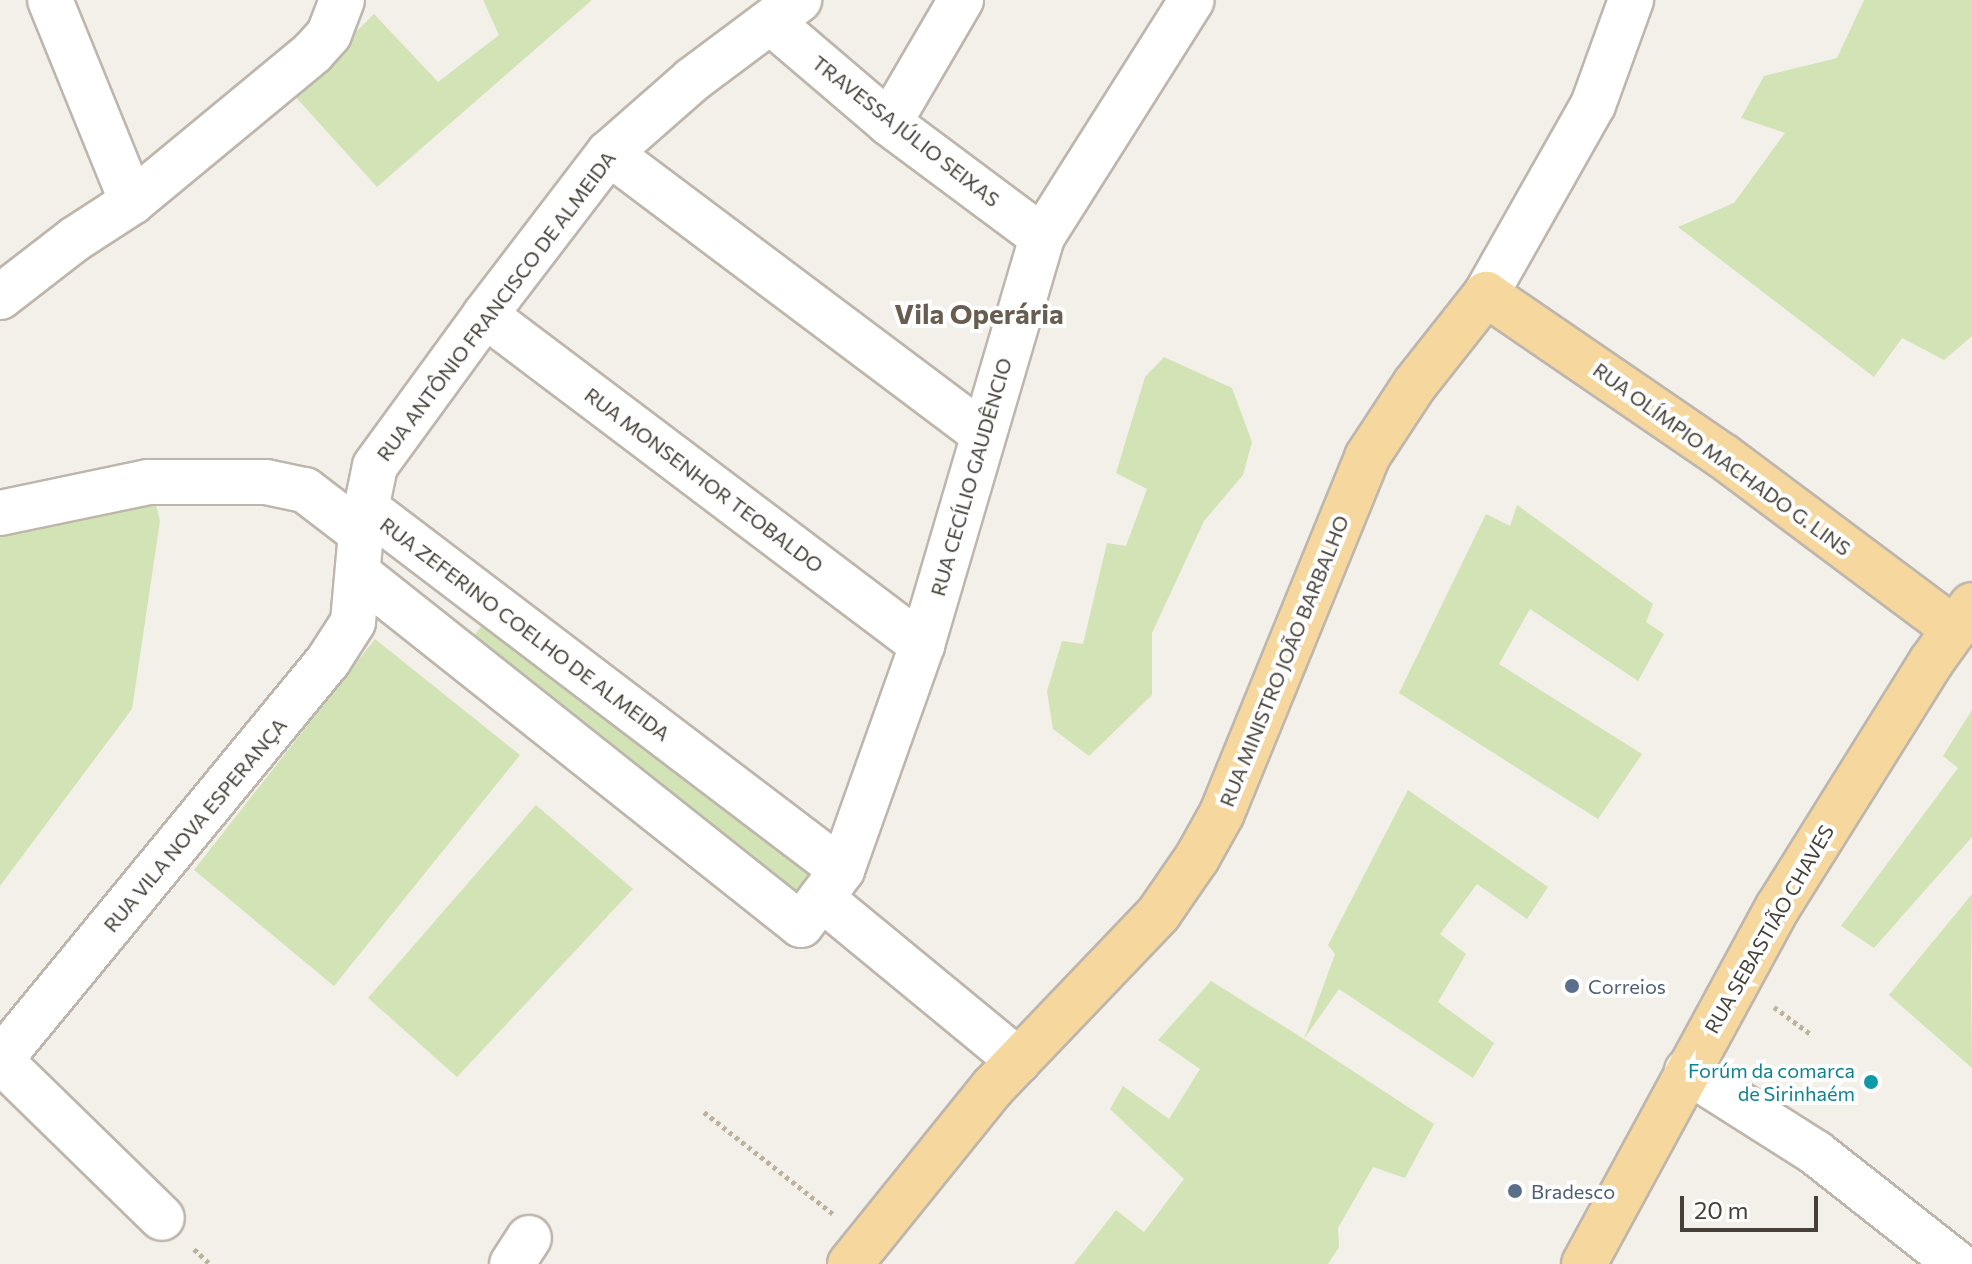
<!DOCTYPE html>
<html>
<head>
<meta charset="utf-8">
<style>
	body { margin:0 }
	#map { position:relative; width:1972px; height:1264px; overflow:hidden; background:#f3efe9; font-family:Commissioner,sans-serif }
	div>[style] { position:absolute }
	.green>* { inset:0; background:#d2e4b5 }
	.path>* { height:5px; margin-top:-2.5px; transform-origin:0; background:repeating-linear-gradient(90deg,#beb19e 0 4px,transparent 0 8px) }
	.roads { filter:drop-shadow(2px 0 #beb6ac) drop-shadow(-2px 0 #beb6ac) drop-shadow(0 2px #beb6ac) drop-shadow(0 -2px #beb6ac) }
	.minor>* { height:44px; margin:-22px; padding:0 22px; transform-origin:22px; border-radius:22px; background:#fff }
	.major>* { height:44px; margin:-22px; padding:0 22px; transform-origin:22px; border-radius:22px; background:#f6d89f }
	.dots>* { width:22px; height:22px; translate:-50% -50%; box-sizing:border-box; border:4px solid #fff; border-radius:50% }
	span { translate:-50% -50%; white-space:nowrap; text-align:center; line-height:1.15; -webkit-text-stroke:8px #fff; paint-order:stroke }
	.street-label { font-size:20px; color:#464038 }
	.service-label { font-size:20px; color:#4e5e75 }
	.left { translate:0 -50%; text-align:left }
	.culture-label { font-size:20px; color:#0d838f }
	.right { translate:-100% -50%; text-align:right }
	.district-label { font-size:28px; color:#685d50; font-weight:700 }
	.scale { position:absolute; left:1680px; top:1196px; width:138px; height:36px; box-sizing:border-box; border:4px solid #464038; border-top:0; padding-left:10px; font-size:24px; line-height:28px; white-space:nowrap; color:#464038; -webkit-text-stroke:6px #fff; paint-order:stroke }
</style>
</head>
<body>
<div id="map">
	<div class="green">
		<i style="clip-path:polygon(483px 0,592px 0,377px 187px,293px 94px,374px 14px,438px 82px,499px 35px)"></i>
		<i style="clip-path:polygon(1864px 0,1972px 0,1972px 336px,1944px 360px,1902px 338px,1874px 377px,1678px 227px,1734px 203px,1785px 133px,1741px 118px,1764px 76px,1837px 58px)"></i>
		<i style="clip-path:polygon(1164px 357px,1232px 388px,1252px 442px,1243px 475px,1204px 521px,1152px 633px,1152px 695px,1089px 756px,1053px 729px,1047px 691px,1062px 641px,1083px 644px,1107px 543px,1126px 546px,1147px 489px,1116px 473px,1145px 377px)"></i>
		<i style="clip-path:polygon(148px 472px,160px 521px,132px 709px,0 886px,0 531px)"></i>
		<i style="clip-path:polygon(1517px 505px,1653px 604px,1646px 622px,1664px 634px,1638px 681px,1530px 609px,1499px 664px,1642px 754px,1598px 819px,1399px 693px,1486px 514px,1510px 526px)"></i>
		<i style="clip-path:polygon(504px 596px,837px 864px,798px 912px,464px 649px)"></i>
		<i style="clip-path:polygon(375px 639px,520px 755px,334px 986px,194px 870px)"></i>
		<i style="clip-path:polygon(1972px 710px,1972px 837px,1874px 948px,1841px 926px,1958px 768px,1943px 756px)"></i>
		<i style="clip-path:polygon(1408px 790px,1548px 887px,1527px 919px,1477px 884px,1440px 934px,1466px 954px,1438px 1002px,1494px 1043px,1473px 1078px,1339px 989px,1304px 1039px,1434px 1124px,1405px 1178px,1373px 1167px,1338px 1228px,1339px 1247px,1328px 1264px,1074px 1264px,1116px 1210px,1144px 1232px,1184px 1179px,1110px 1109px,1123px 1086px,1169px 1119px,1200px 1069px,1158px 1040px,1211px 981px,1304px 1039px,1335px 954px,1328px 945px)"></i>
		<i style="clip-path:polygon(536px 805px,633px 889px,457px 1077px,368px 998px)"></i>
		<i style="clip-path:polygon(1972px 894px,1971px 976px,1972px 1068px,1889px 995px)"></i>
	</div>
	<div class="path">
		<i style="left:1774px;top:1007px;width:47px;rotate:36.4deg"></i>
		<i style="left:704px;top:1112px;width:164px;rotate:38.3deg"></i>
		<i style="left:194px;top:1249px;width:22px;rotate:43deg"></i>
	</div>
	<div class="roads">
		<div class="minor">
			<i style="left:50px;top:0;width:218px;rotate:67.9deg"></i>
			<i style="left:772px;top:23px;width:154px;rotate:40.5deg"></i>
			<i style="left:889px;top:123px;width:191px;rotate:36.7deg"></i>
			<i style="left:889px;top:123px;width:143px;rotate:-59.7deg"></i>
			<i style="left:609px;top:153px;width:466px;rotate:36.9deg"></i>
			<i style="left:1486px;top:294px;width:217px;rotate:-60.5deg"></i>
			<i style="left:1593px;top:105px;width:112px;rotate:-70.1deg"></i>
			<i style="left:0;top:297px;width:95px;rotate:-37.7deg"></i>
			<i style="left:75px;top:239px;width:68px;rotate:-33deg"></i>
			<i style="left:132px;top:202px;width:235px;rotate:-39.6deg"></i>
			<i style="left:313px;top:52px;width:24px;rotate:-48deg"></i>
			<i style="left:329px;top:34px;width:36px;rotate:-69deg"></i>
			<i style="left:485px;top:315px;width:548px;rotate:37.06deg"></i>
			<i style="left:366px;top:508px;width:598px;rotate:37.25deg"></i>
			<i style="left:0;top:513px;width:151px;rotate:-11.8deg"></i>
			<i style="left:148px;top:482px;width:118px"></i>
			<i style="left:266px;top:482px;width:40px;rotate:12deg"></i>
			<i style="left:305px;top:490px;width:71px;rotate:37.5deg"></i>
			<i style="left:359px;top:574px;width:564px;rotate:38.45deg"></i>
			<i style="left:801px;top:925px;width:69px;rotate:-53.3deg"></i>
			<i style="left:842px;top:870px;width:239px;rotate:-70.4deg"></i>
			<i style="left:922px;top:645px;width:425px;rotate:-73.6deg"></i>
			<i style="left:1042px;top:237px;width:280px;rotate:-57.7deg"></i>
			<i style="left:821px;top:898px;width:256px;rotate:39.5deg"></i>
			<i style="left:0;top:1060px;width:517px;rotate:-50.58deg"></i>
			<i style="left:328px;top:661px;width:46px;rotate:-57.3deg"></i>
			<i style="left:353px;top:622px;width:89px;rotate:-84.9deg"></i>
			<i style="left:361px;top:533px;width:68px;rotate:-78.2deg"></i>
			<i style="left:375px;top:466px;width:187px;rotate:-53.9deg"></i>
			<i style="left:485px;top:315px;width:204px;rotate:-52.6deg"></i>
			<i style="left:609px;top:153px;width:111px;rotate:-41.3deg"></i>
			<i style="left:692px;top:80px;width:134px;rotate:-36.8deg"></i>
			<i style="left:0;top:1060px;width:226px;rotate:44.3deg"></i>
			<i style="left:1687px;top:1071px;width:153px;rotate:32.4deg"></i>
			<i style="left:1816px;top:1153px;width:179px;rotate:38.2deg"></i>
			<i style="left:512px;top:1264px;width:31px;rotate:-57deg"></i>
		</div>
		<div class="major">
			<i style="left:850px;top:1264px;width:228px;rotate:-51.1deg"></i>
			<i style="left:993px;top:1087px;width:240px;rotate:-46.3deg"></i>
			<i style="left:1159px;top:913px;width:67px;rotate:-55.4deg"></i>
			<i style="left:1197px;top:858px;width:51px;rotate:-60.9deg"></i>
			<i style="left:1222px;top:813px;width:384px;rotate:-67.8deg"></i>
			<i style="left:1367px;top:457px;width:87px;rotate:-56.7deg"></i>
			<i style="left:1415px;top:384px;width:115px;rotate:-51.7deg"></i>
			<i style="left:1486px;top:294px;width:287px;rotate:34.4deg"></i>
			<i style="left:1723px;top:456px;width:289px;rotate:36.8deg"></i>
			<i style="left:1584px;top:1264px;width:406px;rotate:-61.5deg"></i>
			<i style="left:1778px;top:907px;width:289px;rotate:-58deg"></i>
			<i style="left:1931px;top:662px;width:70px;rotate:-54.3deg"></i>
		</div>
	</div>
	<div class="dots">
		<i style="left:1572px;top:986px;background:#5c6f8a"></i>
		<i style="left:1871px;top:1082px;background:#0f9aa8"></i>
		<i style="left:1515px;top:1191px;background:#5c6f8a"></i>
	</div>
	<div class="street-label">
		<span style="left:906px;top:131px;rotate:38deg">TRAVESSA JÚLIO SEIXAS</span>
		<span style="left:496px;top:306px;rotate:-53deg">RUA ANTÔNIO FRANCISCO DE ALMEIDA</span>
		<span style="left:1722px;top:459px;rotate:36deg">RUA OLÍMPIO MACHADO G. LINS</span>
		<span style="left:971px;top:477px;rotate:-74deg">RUA CECÍLIO GAUDÊNCIO</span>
		<span style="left:704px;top:480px;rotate:37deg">RUA MONSENHOR TEOBALDO</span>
		<span style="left:525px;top:629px;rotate:37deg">RUA ZEFERINO COELHO DE ALMEIDA</span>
		<span style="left:1284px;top:661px;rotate:-68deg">RUA MINISTRO JOÃO BARBALHO</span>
		<span style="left:195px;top:825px;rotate:-50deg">RUA VILA NOVA ESPERANÇA</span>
		<span style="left:1769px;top:929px;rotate:-60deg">RUA SEBASTIÃO CHAVES</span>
	</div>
	<div class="service-label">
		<span class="left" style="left:1588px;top:986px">Correios</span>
		<span class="left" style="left:1531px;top:1191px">Bradesco</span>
	</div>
	<div class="culture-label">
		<span class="right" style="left:1855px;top:1082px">Forúm da comarca<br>de Sirinhaém</span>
	</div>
	<div class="district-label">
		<span style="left:979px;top:313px">Vila Operária</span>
	</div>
	<div class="scale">20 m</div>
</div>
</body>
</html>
